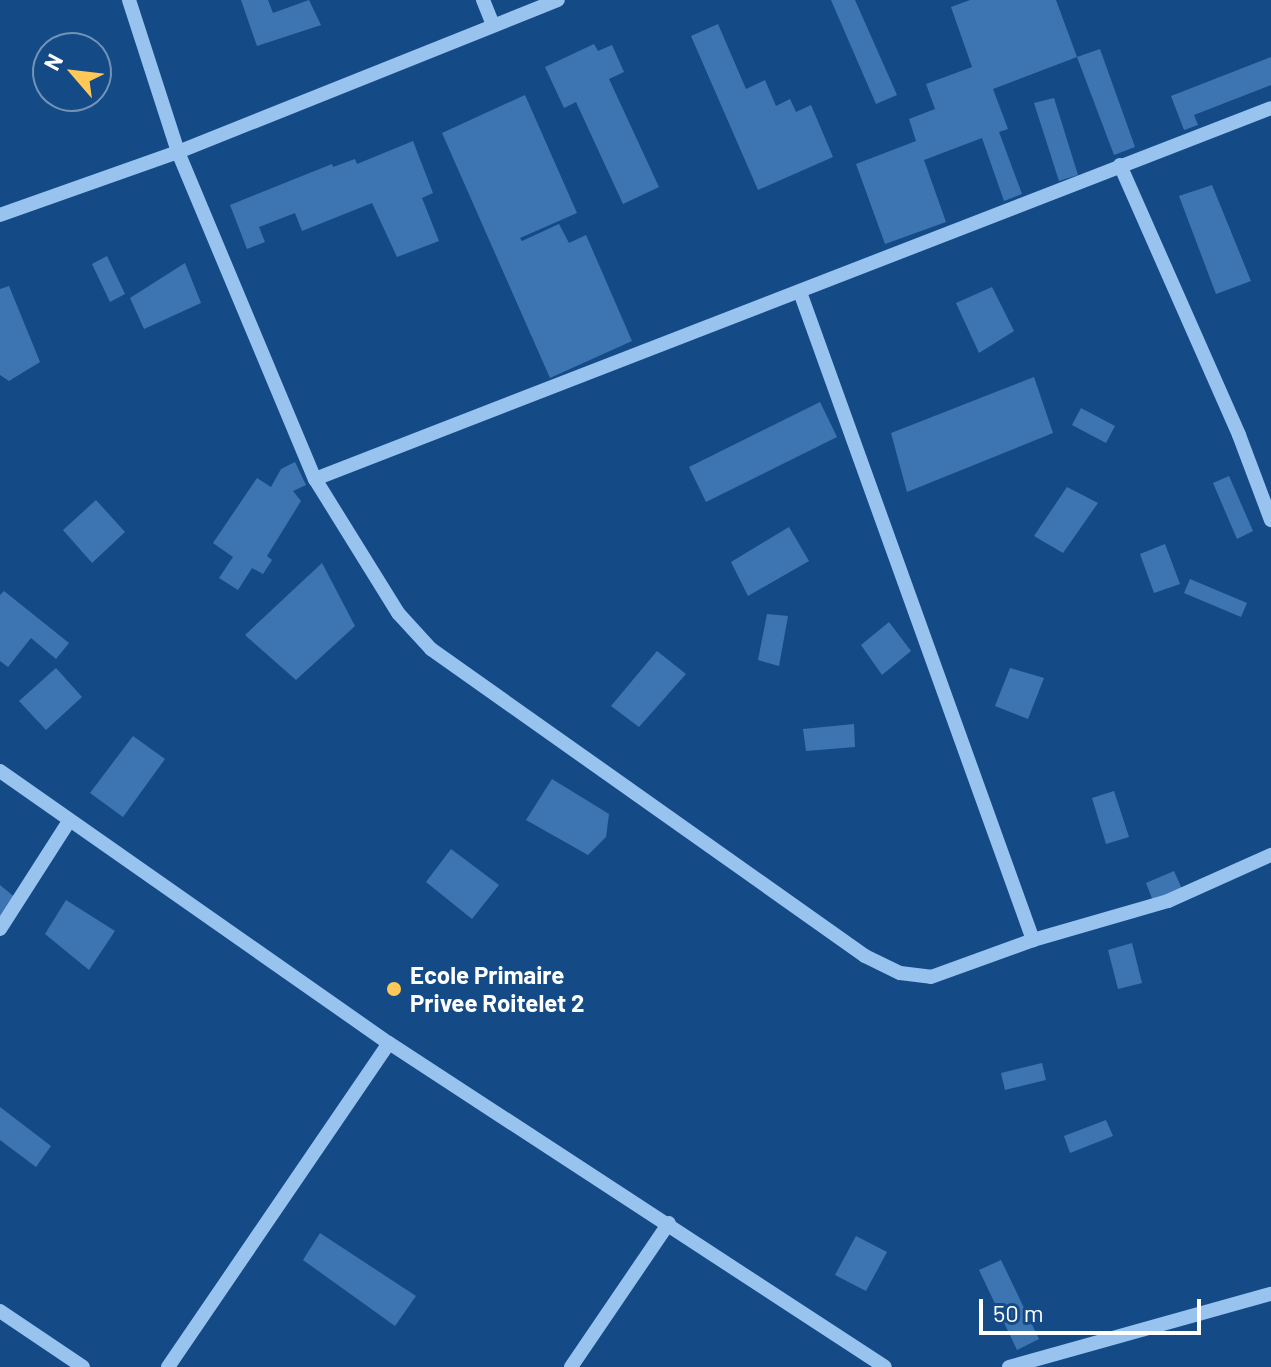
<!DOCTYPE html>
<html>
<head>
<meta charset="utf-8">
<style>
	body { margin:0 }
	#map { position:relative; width:1271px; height:1367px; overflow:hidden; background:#144b87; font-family:Barlow,sans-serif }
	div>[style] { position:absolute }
	.building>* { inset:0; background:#3d75b2 }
	.minor>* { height:14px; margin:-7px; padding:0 7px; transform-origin:7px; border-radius:7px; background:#99c3ef }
	.dots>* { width:22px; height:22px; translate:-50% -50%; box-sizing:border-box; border:4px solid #144b87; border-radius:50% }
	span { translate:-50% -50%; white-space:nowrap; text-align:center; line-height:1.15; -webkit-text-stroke:6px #144b87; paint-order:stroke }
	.poi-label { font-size:24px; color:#fff; font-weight:700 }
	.left { translate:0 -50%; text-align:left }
	.north { position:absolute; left:32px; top:32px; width:80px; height:80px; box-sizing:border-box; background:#144b87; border:2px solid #7293b7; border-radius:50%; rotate:298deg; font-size:22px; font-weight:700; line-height:32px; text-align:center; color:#fff }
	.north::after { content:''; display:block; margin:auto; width:28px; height:36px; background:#ffc857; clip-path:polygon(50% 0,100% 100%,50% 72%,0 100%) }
	.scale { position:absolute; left:979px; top:1299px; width:222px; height:36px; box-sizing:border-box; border:4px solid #fff; border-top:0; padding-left:10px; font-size:24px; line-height:28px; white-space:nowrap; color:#fff; -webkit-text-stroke:6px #144b87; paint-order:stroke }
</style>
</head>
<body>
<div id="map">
	<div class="building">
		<i style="clip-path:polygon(241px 0,268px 0,273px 13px,309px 0,321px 25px,257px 46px)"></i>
		<i style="clip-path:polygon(831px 0,855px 0,897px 95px,876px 104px)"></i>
		<i style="clip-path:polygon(970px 0,1056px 0,1077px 57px,993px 89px,1008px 129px,999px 132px,1022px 194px,1004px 201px,982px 138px,924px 160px,946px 222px,885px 244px,856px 164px,916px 141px,909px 119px,935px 109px,926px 84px,972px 67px,951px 7px)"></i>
		<i style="clip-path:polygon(718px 24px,746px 89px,765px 80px,776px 106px,790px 99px,796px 112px,811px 105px,833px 157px,758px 190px,691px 36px)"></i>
		<i style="clip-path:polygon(594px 44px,598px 51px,612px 45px,624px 72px,609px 79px,659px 187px,623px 204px,576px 102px,564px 108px,545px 67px)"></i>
		<i style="clip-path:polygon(1100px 49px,1135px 147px,1114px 155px,1077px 57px)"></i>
		<i style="clip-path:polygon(1271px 57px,1271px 85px,1194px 115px,1198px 125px,1184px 130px,1171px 96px)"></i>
		<i style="clip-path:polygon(525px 95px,577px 213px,520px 238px,522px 241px,559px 224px,569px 243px,586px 235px,632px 341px,550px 378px,442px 133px)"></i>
		<i style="clip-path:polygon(1054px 98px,1078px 175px,1059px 181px,1034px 103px)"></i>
		<i style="clip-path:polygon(413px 141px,433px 193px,422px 198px,439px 241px,397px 257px,372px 203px,302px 231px,295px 213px,259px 227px,265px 242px,247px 249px,230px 205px,332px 164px,333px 167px,355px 159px,357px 164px)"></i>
		<i style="clip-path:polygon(1212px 185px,1251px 281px,1216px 294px,1179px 196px)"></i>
		<i style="clip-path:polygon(107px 256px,125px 294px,110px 302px,92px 264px)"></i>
		<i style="clip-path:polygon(185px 263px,201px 303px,144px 329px,130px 298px)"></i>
		<i style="clip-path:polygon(9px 286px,40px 362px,9px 381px,0 375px,0 289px)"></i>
		<i style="clip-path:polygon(992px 287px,1014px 331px,979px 353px,956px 303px)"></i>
		<i style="clip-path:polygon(1034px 377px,1053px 433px,907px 492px,891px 433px)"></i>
		<i style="clip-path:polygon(820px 402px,837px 437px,706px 502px,689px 467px)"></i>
		<i style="clip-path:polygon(1081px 408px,1115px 426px,1106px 443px,1072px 425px)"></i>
		<i style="clip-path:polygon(295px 462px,306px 485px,293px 491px,301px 501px,267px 556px,272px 560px,263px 574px,252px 568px,238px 590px,219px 578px,233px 557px,213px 543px,257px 478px,271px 487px,281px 469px)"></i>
		<i style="clip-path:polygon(1229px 476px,1253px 531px,1237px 539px,1213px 483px)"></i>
		<i style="clip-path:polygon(1067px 487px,1098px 503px,1063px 553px,1034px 536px)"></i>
		<i style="clip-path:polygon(96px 500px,125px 532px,92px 563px,63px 530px)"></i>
		<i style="clip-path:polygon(789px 527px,809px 561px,748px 596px,731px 562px)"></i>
		<i style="clip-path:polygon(1165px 544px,1180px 584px,1154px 593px,1140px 554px)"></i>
		<i style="clip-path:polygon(322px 563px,355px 626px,296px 680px,245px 635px)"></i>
		<i style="clip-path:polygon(1190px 579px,1247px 603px,1241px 617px,1184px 593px)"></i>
		<i style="clip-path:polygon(4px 591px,69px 643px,56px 659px,31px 638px,8px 667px,0 661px,0 595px)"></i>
		<i style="clip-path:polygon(767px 614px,788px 616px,779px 666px,758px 660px)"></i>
		<i style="clip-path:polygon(889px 622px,911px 651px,882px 675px,861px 645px)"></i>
		<i style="clip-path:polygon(657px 651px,686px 674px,639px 727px,611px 706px)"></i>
		<i style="clip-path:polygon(56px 668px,82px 697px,46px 730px,19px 701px)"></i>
		<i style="clip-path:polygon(1010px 668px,1044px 678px,1028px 719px,995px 706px)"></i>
		<i style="clip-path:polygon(854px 724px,855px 747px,806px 751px,803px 729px)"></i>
		<i style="clip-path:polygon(133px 736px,165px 759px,123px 817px,90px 793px)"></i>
		<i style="clip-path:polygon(552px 779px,609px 814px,606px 837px,588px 855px,526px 820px)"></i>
		<i style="clip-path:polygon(1114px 791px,1129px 837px,1106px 844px,1092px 798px)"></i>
		<i style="clip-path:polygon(451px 849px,499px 885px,472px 919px,426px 882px)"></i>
		<i style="clip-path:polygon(1174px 871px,1182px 889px,1153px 901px,1146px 883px)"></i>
		<i style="clip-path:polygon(0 885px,17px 899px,0 919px)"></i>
		<i style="clip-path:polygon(66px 900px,115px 931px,89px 970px,45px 934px)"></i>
		<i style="clip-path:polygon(1132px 943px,1142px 983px,1118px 989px,1108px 950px)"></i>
		<i style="clip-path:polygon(1042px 1063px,1046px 1080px,1005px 1090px,1001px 1073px)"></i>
		<i style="clip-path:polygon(0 1107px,51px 1146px,36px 1167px,0 1140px)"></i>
		<i style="clip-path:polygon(1106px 1120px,1113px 1136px,1070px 1153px,1064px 1136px)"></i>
		<i style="clip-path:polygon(320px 1233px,416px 1296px,395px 1326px,303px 1260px)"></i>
		<i style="clip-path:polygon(856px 1236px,887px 1252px,866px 1291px,835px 1275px)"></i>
		<i style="clip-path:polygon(1001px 1260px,1039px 1339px,1017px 1350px,979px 1270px)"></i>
	</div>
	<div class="minor">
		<i style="left:129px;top:0;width:160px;rotate:72.1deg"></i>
		<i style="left:178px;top:152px;width:355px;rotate:67.3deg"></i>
		<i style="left:315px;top:479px;width:158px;rotate:58.2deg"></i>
		<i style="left:398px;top:613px;width:49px;rotate:47.5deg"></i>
		<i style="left:431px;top:649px;width:532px;rotate:35.27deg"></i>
		<i style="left:865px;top:956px;width:39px;rotate:26deg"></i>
		<i style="left:900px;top:973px;width:31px;rotate:7deg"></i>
		<i style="left:931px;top:977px;width:109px;rotate:-19.9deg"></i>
		<i style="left:1033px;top:940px;width:141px;rotate:-16.1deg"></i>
		<i style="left:1168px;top:901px;width:113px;rotate:-24.1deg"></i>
		<i style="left:483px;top:0;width:27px;rotate:68deg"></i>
		<i style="left:1120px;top:165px;width:295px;rotate:66.2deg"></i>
		<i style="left:1239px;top:435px;width:91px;rotate:69.4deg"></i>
		<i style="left:0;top:215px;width:189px;rotate:-19.5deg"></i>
		<i style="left:178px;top:152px;width:409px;rotate:-21.8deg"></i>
		<i style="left:800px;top:292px;width:689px;rotate:70.22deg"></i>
		<i style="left:315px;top:479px;width:1025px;rotate:-21.21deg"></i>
		<i style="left:0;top:771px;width:475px;rotate:35deg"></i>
		<i style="left:389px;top:1043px;width:592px;rotate:33.15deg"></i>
		<i style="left:0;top:929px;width:128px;rotate:-57.4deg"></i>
		<i style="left:0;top:1311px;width:100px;rotate:34deg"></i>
		<i style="left:168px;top:1367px;width:392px;rotate:-55.7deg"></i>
		<i style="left:571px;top:1367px;width:174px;rotate:-55.8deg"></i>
		<i style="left:1009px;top:1367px;width:272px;rotate:-15.6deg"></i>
	</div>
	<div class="dots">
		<i style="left:394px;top:989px;background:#ffc857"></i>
	</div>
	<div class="poi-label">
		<span class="left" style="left:410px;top:989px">Ecole Primaire<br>Privee Roitelet 2</span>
	</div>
	<div class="north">N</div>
	<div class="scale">50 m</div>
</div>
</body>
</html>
